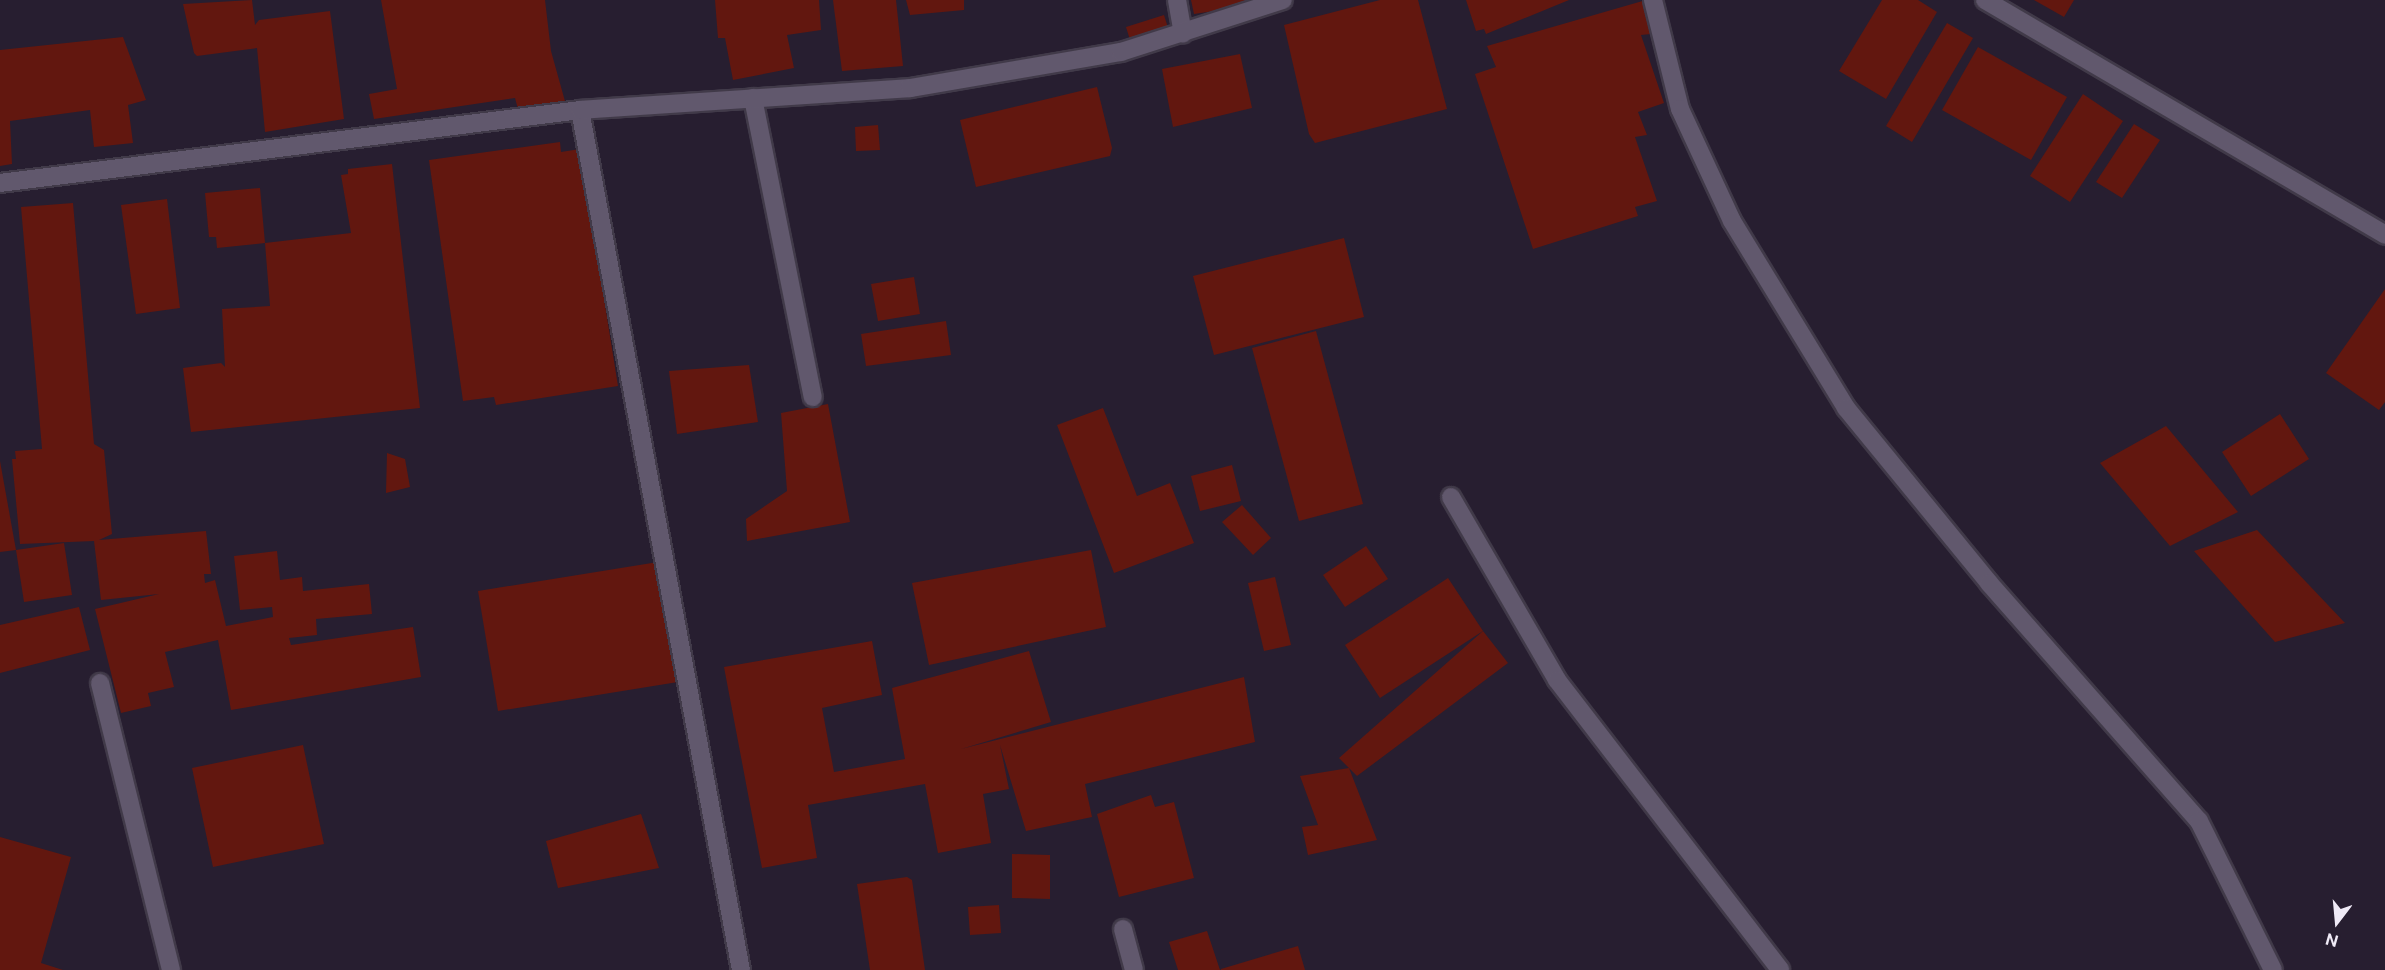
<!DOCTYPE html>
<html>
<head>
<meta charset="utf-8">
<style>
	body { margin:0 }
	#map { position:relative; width:2385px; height:970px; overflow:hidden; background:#271e30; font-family:"Public Sans",sans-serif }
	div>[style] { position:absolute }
	.building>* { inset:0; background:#62170f }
	.roads { filter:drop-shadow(2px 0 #413a49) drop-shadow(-2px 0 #413a49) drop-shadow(0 2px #413a49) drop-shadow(0 -2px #413a49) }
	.street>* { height:18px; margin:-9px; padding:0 9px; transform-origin:9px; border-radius:9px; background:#61586d }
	span { translate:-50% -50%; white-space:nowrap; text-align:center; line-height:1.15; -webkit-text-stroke:5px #271e30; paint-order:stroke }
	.north { position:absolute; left:2307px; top:892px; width:60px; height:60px; -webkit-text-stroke:4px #271e30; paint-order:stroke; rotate:196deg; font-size:16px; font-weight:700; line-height:24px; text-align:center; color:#efeaf6 }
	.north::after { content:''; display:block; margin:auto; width:21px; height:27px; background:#efeaf6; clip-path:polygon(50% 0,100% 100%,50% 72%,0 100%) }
</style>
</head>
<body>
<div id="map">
	<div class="building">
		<i style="clip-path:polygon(252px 0,255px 25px,259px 20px,330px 11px,344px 119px,265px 132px,257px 48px,197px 56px,194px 53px,183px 4px)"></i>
		<i style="clip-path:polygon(381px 0,545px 0,551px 51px,568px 112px,518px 109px,515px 98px,374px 119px,369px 94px,397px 89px)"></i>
		<i style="clip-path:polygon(715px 0,819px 0,821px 30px,787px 35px,794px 68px,733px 80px,725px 38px,718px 38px)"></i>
		<i style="clip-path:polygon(833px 0,896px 0,903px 66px,842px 71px)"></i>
		<i style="clip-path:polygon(906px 0,964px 0,964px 10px,910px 15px)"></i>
		<i style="clip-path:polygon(1191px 0,1247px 0,1247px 6px,1194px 14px)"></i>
		<i style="clip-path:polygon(1380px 0,1418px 0,1447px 109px,1315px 143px,1309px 134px,1284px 25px)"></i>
		<i style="clip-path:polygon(1466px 0,1569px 0,1486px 34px,1484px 29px,1476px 31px)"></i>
		<i style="clip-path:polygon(1646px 0,1653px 0,1651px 34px,1641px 35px,1664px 103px,1638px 112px,1647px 135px,1635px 137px,1657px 201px,1635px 207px,1638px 216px,1533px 249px,1475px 74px,1496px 67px,1487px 46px)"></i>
		<i style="clip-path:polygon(1882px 0,1918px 0,1937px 12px,1886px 99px,1839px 71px)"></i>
		<i style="clip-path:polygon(2034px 0,2074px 0,2064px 17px)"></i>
		<i style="clip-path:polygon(1164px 15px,1169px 31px,1131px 43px,1126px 27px)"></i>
		<i style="clip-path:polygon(1947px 23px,1973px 38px,1912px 142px,1886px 126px)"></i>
		<i style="clip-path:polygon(123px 37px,146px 100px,128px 105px,133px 143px,94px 147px,90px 110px,10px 121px,12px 164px,0 166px,0 50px)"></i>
		<i style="clip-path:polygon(1978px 47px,2067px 97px,2031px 160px,1942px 110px)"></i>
		<i style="clip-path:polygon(1240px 54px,1252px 108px,1173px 127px,1162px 69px)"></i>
		<i style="clip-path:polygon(1097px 87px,1112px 148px,1110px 156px,976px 187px,960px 120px)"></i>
		<i style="clip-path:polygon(2083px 94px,2123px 121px,2070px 202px,2030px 176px)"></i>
		<i style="clip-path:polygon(2134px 124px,2160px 140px,2122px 198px,2096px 182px)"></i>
		<i style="clip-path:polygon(878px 125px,880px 150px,856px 151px,855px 127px)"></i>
		<i style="clip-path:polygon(560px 142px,561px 152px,580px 149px,618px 386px,496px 405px,494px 397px,463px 401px,429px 160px)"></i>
		<i style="clip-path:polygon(392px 164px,420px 408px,191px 432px,183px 368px,221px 363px,225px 367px,222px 309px,270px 306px,265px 243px,217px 248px,216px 237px,209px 237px,205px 193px,260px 188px,265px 243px,351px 233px,341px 175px,348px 174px,348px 169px)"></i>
		<i style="clip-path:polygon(167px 199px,180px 308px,136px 314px,121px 205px)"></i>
		<i style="clip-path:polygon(73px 203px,94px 444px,104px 450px,112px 534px,99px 540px,206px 531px,211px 574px,204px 574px,205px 583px,215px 580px,226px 626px,273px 617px,272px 607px,240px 610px,234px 556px,277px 551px,280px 580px,302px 577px,303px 591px,369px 584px,372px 614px,316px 619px,317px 635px,289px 638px,291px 645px,413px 627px,421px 677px,231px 710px,218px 640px,165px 652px,174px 687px,148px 693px,151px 706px,121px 713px,95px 609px,159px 594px,101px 600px,94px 541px,20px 544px,12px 459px,16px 459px,15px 451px,42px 449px,21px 207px)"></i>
		<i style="clip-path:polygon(1344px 238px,1364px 317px,1214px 355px,1193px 276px)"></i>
		<i style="clip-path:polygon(914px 277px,920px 314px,878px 321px,871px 284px)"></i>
		<i style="clip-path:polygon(2385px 289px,2385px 402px,2379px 410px,2326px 373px)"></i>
		<i style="clip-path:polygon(946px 321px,951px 355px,866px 366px,861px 334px)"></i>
		<i style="clip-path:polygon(1316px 331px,1363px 504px,1299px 521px,1252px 348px)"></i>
		<i style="clip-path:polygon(749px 365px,758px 422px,677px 434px,669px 371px)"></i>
		<i style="clip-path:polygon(828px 404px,850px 522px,747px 541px,746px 519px,787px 491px,781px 413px)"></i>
		<i style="clip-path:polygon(1103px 408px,1137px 496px,1170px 483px,1194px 543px,1114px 573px,1057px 425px)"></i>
		<i style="clip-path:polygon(2280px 414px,2309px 459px,2251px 496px,2222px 452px)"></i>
		<i style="clip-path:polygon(2166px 426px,2238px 512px,2170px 546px,2100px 463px)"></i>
		<i style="clip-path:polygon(387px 453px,405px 459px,410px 487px,386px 493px)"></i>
		<i style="clip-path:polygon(0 461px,16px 550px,0 552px)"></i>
		<i style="clip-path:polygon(1232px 465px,1241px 501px,1200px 511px,1191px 476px)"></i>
		<i style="clip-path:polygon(1242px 505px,1271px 538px,1253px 555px,1222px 522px)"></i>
		<i style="clip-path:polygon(2257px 530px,2345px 623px,2275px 642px,2194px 551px)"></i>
		<i style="clip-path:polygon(64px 543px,72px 595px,24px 602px,16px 550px)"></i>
		<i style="clip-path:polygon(1366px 546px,1388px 579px,1345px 607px,1323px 575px)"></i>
		<i style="clip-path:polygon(1091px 550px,1106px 627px,929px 665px,912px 583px)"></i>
		<i style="clip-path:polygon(658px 562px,678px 682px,498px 711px,478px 591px)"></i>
		<i style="clip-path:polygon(1275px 577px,1291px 645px,1264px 651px,1248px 583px)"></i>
		<i style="clip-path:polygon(1448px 578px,1483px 631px,1380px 698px,1345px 645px)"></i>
		<i style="clip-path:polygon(79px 607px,90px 650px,0 673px,0 625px)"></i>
		<i style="clip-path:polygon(1483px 631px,1508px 663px,1357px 776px,1349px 768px,1377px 840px,1308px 855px,1302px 827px,1318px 825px,1300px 776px,1349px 768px,1339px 758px)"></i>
		<i style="clip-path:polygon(872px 641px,882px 695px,822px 708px,834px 772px,905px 759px,892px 688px,1029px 651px,1051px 722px,961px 749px,1244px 677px,1255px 742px,1085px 784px,1092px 817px,1026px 831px,1000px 745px,1009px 789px,983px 794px,991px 843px,938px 853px,925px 784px,808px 805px,817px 858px,762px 868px,724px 667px)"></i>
		<i style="clip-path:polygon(303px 745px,324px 844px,213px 867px,192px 768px)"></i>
		<i style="clip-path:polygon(1151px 795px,1155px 807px,1174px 802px,1194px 878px,1119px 897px,1097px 814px)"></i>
		<i style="clip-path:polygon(641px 814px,659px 868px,558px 888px,546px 841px)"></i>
		<i style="clip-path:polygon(0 837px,71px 857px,41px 963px,63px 970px,0 970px)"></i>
		<i style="clip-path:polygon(1012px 854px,1050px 855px,1050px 899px,1012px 898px)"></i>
		<i style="clip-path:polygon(907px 877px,912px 880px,925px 970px,870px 970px,857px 884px)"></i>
		<i style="clip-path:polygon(999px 905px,1001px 933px,970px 935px,968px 907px)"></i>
		<i style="clip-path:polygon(1207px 931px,1220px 970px,1178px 970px,1169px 942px)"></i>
		<i style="clip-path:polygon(1298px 946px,1305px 970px,1221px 970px,1221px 969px)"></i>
	</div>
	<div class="roads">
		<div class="street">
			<i style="left:1177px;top:0;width:34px;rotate:80deg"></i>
			<i style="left:1653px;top:0;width:112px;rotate:76.1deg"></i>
			<i style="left:1680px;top:109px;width:123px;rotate:65.1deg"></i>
			<i style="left:1732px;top:221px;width:219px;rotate:58.6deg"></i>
			<i style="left:1846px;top:408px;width:226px;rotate:50.7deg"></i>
			<i style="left:1989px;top:583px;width:317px;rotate:48.6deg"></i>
			<i style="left:2199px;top:821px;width:166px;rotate:63.6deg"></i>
			<i style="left:1985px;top:0;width:464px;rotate:30.4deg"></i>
			<i style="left:753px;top:98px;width:305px;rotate:78.7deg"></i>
			<i style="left:580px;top:110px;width:875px;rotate:79.4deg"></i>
			<i style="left:0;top:183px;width:585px;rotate:-7.17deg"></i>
			<i style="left:580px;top:110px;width:331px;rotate:-3.8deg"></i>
			<i style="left:910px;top:88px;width:214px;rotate:-9.7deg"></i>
			<i style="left:1121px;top:52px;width:170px;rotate:-17.8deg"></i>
			<i style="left:1451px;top:497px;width:211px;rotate:59.9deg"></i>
			<i style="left:1557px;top:680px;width:366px;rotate:52.4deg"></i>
			<i style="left:100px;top:683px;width:296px;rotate:76.1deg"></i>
			<i style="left:1123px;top:929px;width:42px;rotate:75deg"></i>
		</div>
	</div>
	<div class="north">N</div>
</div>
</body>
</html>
